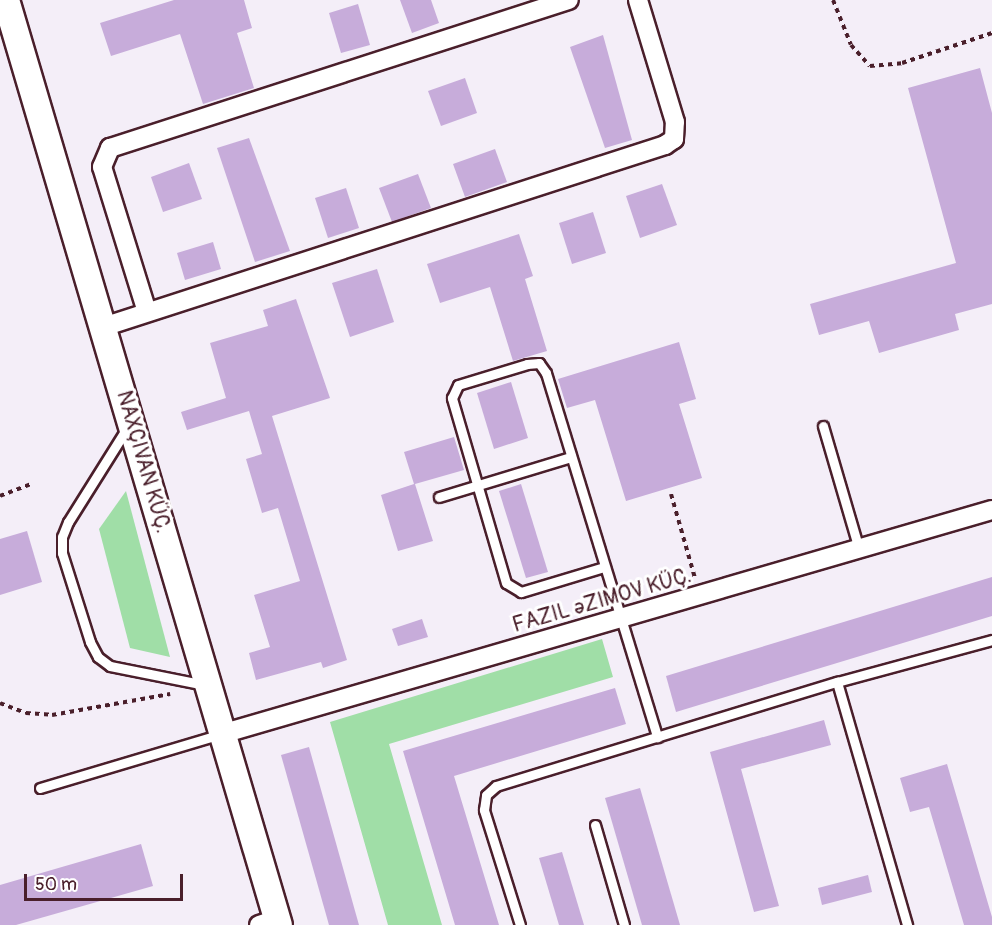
<!DOCTYPE html>
<html>
<head>
<meta charset="utf-8">
<style>
	body { margin:0 }
	#map { position:relative; width:992px; height:925px; overflow:hidden; background:#f4eef8; font-family:Pangolin,sans-serif }
	div>[style] { position:absolute }
	.green>* { inset:0; background:#a0dea7 }
	.building>* { inset:0; background:#c7acda }
	.path>* { height:4px; margin-top:-2px; transform-origin:0; background:repeating-linear-gradient(90deg,#4a1f2b 0 4.5px,transparent 0 9px) }
	.roads { filter:drop-shadow(2px 0 #4a1f2b) drop-shadow(-2px 0 #4a1f2b) drop-shadow(0 2px #4a1f2b) drop-shadow(0 -2px #4a1f2b) }
	.lane>* { height:9px; margin:-4.5px; padding:0 4.5px; transform-origin:4.5px; border-radius:4.5px; background:#fff }
	.street>* { height:18px; margin:-9px; padding:0 9px; transform-origin:9px; border-radius:9px; background:#fff }
	.secondary>* { height:26px; margin:-13px; padding:0 13px; transform-origin:13px; border-radius:13px; background:#fff }
	span { translate:-50% -50%; white-space:nowrap; text-align:center; line-height:1.15; -webkit-text-stroke:6px #fff; paint-order:stroke }
	.street-label { font-size:21px; color:#4a1f2b }
	.scale { position:absolute; left:24px; top:874px; width:159px; height:27px; box-sizing:border-box; border:3px solid #4a1f2b; border-top:0; padding-left:8px; font-size:18px; line-height:21px; white-space:nowrap; color:#4a1f2b; -webkit-text-stroke:4px #fff; paint-order:stroke }
</style>
</head>
<body>
<div id="map">
	<div class="green">
		<i style="clip-path:polygon(126px 491px,170px 657px,130px 648px,99px 529px)"></i>
		<i style="clip-path:polygon(602px 639px,613px 677px,389px 744px,442px 925px,388px 925px,330px 722px)"></i>
	</div>
	<div class="building">
		<i style="clip-path:polygon(174px 0,244px 0,252px 28px,237px 33px,254px 88px,203px 104px,180px 34px,111px 56px,100px 23px)"></i>
		<i style="clip-path:polygon(400px 0,431px 0,439px 23px,412px 33px)"></i>
		<i style="clip-path:polygon(358px 4px,370px 45px,341px 53px,329px 13px)"></i>
		<i style="clip-path:polygon(603px 35px,632px 140px,605px 148px,570px 47px)"></i>
		<i style="clip-path:polygon(980px 68px,992px 113px,992px 304px,955px 314px,959px 330px,879px 353px,869px 321px,819px 335px,810px 304px,956px 263px,908px 88px)"></i>
		<i style="clip-path:polygon(465px 78px,477px 113px,441px 126px,428px 91px)"></i>
		<i style="clip-path:polygon(249px 138px,290px 251px,255px 262px,217px 148px)"></i>
		<i style="clip-path:polygon(495px 149px,507px 182px,465px 197px,453px 164px)"></i>
		<i style="clip-path:polygon(189px 163px,202px 199px,163px 212px,151px 177px)"></i>
		<i style="clip-path:polygon(418px 174px,431px 208px,392px 222px,379px 188px)"></i>
		<i style="clip-path:polygon(662px 184px,677px 225px,640px 238px,626px 196px)"></i>
		<i style="clip-path:polygon(346px 188px,359px 228px,328px 238px,315px 198px)"></i>
		<i style="clip-path:polygon(593px 212px,606px 253px,572px 264px,559px 223px)"></i>
		<i style="clip-path:polygon(519px 234px,533px 276px,525px 279px,547px 351px,513px 361px,490px 287px,440px 303px,427px 264px)"></i>
		<i style="clip-path:polygon(213px 242px,221px 269px,185px 280px,177px 253px)"></i>
		<i style="clip-path:polygon(377px 269px,394px 322px,350px 337px,332px 283px)"></i>
		<i style="clip-path:polygon(296px 299px,330px 398px,272px 416px,347px 660px,323px 668px,321px 662px,256px 680px,249px 653px,270px 647px,254px 595px,300px 581px,278px 508px,262px 513px,246px 459px,262px 454px,249px 411px,187px 430px,181px 412px,226px 398px,210px 343px,268px 326px,263px 310px)"></i>
		<i style="clip-path:polygon(679px 342px,696px 399px,679px 404px,702px 478px,626px 501px,595px 400px,567px 408px,558px 379px)"></i>
		<i style="clip-path:polygon(511px 382px,528px 438px,494px 449px,477px 393px)"></i>
		<i style="clip-path:polygon(454px 437px,464px 470px,415px 484px,433px 541px,398px 551px,381px 495px,414px 484px,404px 452px)"></i>
		<i style="clip-path:polygon(521px 484px,548px 572px,526px 578px,499px 491px)"></i>
		<i style="clip-path:polygon(27px 531px,42px 582px,0 595px,0 539px)"></i>
		<i style="clip-path:polygon(992px 577px,992px 616px,676px 712px,666px 676px)"></i>
		<i style="clip-path:polygon(422px 619px,428px 637px,398px 646px,392px 629px)"></i>
		<i style="clip-path:polygon(615px 688px,626px 724px,454px 776px,499px 925px,455px 925px,403px 751px)"></i>
		<i style="clip-path:polygon(824px 720px,831px 745px,741px 769px,779px 906px,754px 912px,710px 752px)"></i>
		<i style="clip-path:polygon(309px 747px,359px 925px,329px 925px,281px 755px)"></i>
		<i style="clip-path:polygon(947px 764px,992px 917px,992px 925px,964px 925px,929px 807px,910px 812px,900px 778px)"></i>
		<i style="clip-path:polygon(640px 788px,680px 925px,642px 925px,605px 798px)"></i>
		<i style="clip-path:polygon(141px 844px,153px 886px,16px 925px,0 925px,0 885px)"></i>
		<i style="clip-path:polygon(562px 852px,584px 925px,559px 925px,539px 858px)"></i>
		<i style="clip-path:polygon(868px 875px,872px 892px,822px 905px,818px 888px)"></i>
	</div>
	<div class="path">
		<i style="left:833px;top:0;width:48px;rotate:68.2deg"></i>
		<i style="left:851px;top:45px;width:28px;rotate:48deg"></i>
		<i style="left:870px;top:66px;width:32px;rotate:-5deg"></i>
		<i style="left:902px;top:63px;width:95px;rotate:-18.4deg"></i>
		<i style="left:671px;top:494px;width:87px;rotate:74.1deg"></i>
		<i style="left:0;top:496px;width:33px;rotate:-21deg"></i>
		<i style="left:0;top:703px;width:28px;rotate:21deg"></i>
		<i style="left:26px;top:713px;width:26px;rotate:4deg"></i>
		<i style="left:52px;top:715px;width:120px;rotate:-10.1deg"></i>
	</div>
	<div class="roads">
		<div class="lane">
			<i style="left:823px;top:426px;width:128px;rotate:73.7deg"></i>
			<i style="left:127px;top:428px;width:111px;rotate:122.1deg"></i>
			<i style="left:68px;top:522px;width:16px;rotate:112deg"></i>
			<i style="left:62px;top:537px;width:16px;rotate:90deg"></i>
			<i style="left:62px;top:553px;width:93px;rotate:72.5deg"></i>
			<i style="left:90px;top:642px;width:17px;rotate:62deg"></i>
			<i style="left:98px;top:657px;width:15px;rotate:37deg"></i>
			<i style="left:110px;top:666px;width:97px;rotate:11.3deg"></i>
			<i style="left:439px;top:497px;width:138px;rotate:-16.9deg"></i>
			<i style="left:604px;top:567px;width:87px;rotate:163.2deg"></i>
			<i style="left:521px;top:592px;width:17px;rotate:-149deg"></i>
			<i style="left:506px;top:583px;width:193px;rotate:-106.3deg"></i>
			<i style="left:452px;top:398px;width:14px;rotate:-65deg"></i>
			<i style="left:458px;top:385px;width:72px;rotate:-16.9deg"></i>
			<i style="left:527px;top:364px;width:12px;rotate:-5deg"></i>
			<i style="left:539px;top:363px;width:12px;rotate:55deg"></i>
			<i style="left:546px;top:373px;width:381px;rotate:73deg"></i>
			<i style="left:837px;top:682px;width:253px;rotate:73.9deg"></i>
			<i style="left:40px;top:788px;width:189px;rotate:-16.6deg"></i>
			<i style="left:595px;top:825px;width:104px;rotate:73.8deg"></i>
			<i style="left:520px;top:925px;width:121px;rotate:-107.4deg"></i>
			<i style="left:484px;top:810px;width:15px;rotate:-82deg"></i>
			<i style="left:486px;top:795px;width:13px;rotate:-42deg"></i>
			<i style="left:496px;top:786px;width:357px;rotate:-17deg"></i>
			<i style="left:837px;top:682px;width:161px;rotate:-15.2deg"></i>
		</div>
		<div class="street">
			<i style="left:147px;top:312px;width:152px;rotate:-107.2deg"></i>
			<i style="left:102px;top:167px;width:21px;rotate:-67deg"></i>
			<i style="left:110px;top:148px;width:482px;rotate:-17.9deg"></i>
			<i style="left:103px;top:327px;width:591px;rotate:-17.94deg"></i>
			<i style="left:665px;top:145px;width:11px;rotate:-34deg"></i>
			<i style="left:674px;top:139px;width:17px;rotate:-87deg"></i>
			<i style="left:675px;top:122px;width:127px;rotate:-106.9deg"></i>
			<i style="left:225px;top:733px;width:799px;rotate:-16.21deg"></i>
			<i style="left:259px;top:925px;width:19px;rotate:-18deg"></i>
		</div>
		<div class="secondary">
			<i style="left:6px;top:0;width:964px;rotate:73.56deg"></i>
		</div>
	</div>
	<div class="street-label">
		<span style="left:143px;top:462px;rotate:74deg">NAXÇIVAN KÜÇ.</span>
		<span style="left:602px;top:601px;rotate:-16deg">FAZIL ƏZIMOV KÜÇ.</span>
	</div>
	<div class="scale">50 m</div>
</div>
</body>
</html>
